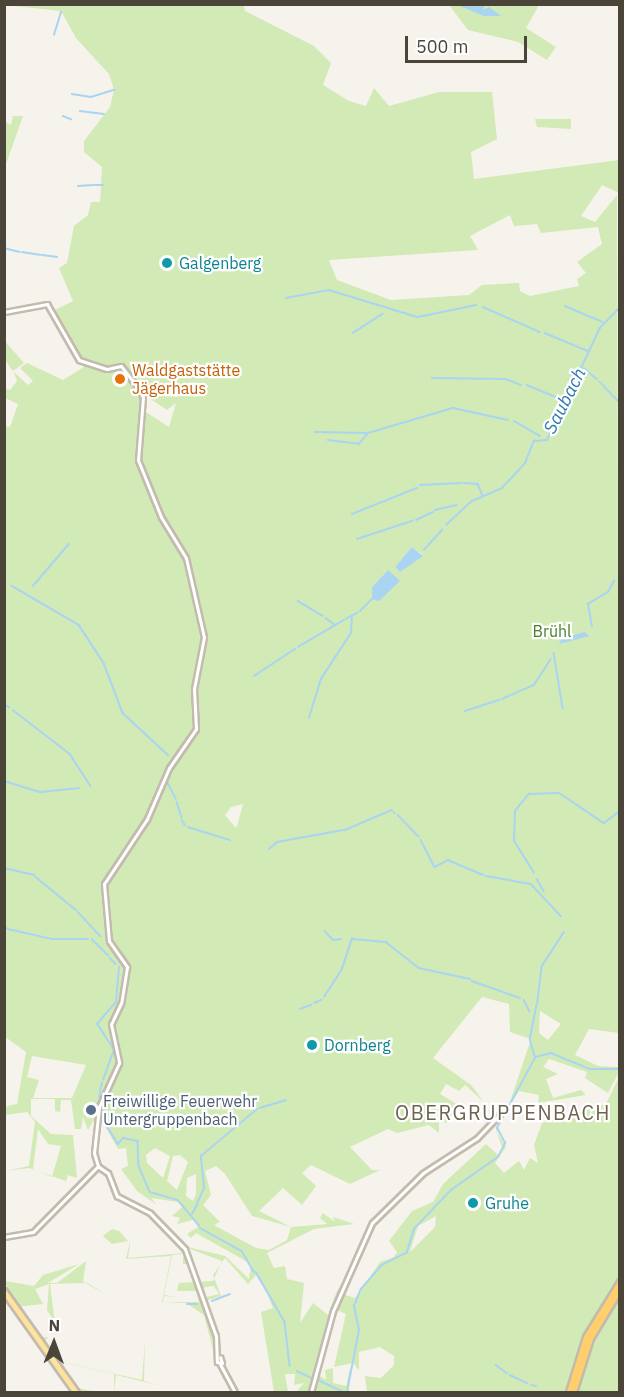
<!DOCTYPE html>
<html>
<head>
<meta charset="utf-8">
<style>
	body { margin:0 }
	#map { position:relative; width:624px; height:1397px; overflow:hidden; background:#f6f3ec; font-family:"IBM Plex Sans",sans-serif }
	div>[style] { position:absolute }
	.green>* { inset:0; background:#d2eab5 }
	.water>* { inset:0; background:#a9d4f2 }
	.stream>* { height:1.5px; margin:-0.75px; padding:0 0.75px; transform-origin:0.75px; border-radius:0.75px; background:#a9d4f2 }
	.roads { filter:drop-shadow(2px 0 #c2bbae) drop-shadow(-2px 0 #c2bbae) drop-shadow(0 2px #c2bbae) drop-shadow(0 -2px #c2bbae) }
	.minor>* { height:3px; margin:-1.5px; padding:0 1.5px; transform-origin:1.5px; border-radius:1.5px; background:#fff }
	.major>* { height:4.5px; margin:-2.25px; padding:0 2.25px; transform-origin:2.25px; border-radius:2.25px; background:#ffe39c }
	.highway>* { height:5px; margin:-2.5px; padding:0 2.5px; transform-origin:2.5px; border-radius:2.5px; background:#ffcf6e }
	.dots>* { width:16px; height:16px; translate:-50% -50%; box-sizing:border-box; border:3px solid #fff; border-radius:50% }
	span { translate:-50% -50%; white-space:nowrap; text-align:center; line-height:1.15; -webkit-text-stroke:4.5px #fff; paint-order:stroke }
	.culture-label { font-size:16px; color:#0d838f }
	.left { translate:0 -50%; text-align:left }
	.food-label { font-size:16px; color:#c56008 }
	.park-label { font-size:16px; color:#4a7f2a }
	.service-label { font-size:16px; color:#4e5e75 }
	.water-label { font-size:18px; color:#2e7ab2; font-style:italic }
	.quarter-label { font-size:20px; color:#6e6250; letter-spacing:1.5px }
	.frame { position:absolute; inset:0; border:6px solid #4b4439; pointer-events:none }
	.north { position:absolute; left:24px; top:1313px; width:60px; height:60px; -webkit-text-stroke:4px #fff; paint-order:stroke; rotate:1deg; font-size:16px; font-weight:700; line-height:24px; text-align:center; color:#4b4439 }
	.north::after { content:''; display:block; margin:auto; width:21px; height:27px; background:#4b4439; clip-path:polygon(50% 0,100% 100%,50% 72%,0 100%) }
	.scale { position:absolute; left:405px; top:36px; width:122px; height:27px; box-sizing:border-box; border:3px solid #4b4439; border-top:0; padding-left:8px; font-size:18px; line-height:21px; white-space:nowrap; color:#4b4439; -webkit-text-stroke:4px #fff; paint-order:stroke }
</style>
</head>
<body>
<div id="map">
	<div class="green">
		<i style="clip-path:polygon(evenodd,5px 5px,5px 4px,244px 5px,245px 11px,314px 46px,331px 63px,323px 85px,349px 101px,366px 106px,374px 88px,389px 106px,439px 92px,492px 92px,497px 139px,471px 152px,474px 179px,619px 160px,619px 193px,602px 185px,581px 216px,595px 222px,617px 195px,619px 1033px,589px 1029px,575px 1055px,598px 1066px,618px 1067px,619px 1072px,608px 1093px,585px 1078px,587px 1072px,549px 1059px,543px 1067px,558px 1074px,546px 1079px,553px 1098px,581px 1090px,586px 1095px,538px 1103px,539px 1095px,519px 1091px,508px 1108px,531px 1039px,510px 1032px,509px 1004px,482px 997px,433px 1058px,471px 1085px,484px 1102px,465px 1085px,459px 1091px,446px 1084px,440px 1094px,458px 1105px,447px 1123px,439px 1122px,439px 1133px,429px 1125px,397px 1133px,388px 1129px,350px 1147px,372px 1170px,380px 1170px,350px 1184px,311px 1165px,302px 1173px,316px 1186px,302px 1205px,283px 1188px,259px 1211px,291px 1227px,252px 1216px,225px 1174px,216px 1166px,205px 1171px,211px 1195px,203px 1205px,220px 1222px,214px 1225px,256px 1248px,269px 1250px,287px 1240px,291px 1227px,327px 1224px,320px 1218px,323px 1213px,335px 1222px,333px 1217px,354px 1224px,314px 1229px,267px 1253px,274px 1268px,285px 1266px,287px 1279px,304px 1283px,300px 1323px,313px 1303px,328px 1315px,337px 1291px,352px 1272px,336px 1302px,312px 1380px,317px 1374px,326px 1380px,325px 1370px,333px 1368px,333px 1383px,346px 1386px,350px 1368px,349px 1392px,296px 1392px,304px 1383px,294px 1385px,295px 1374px,285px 1374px,288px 1392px,274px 1392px,261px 1312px,273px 1308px,264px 1285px,256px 1275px,248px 1284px,225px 1258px,213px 1275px,221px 1296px,202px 1302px,184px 1246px,225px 1256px,249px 1279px,251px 1264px,196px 1233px,191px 1238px,187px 1234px,198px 1227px,193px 1220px,177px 1224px,180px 1218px,172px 1216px,182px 1207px,178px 1202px,151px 1198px,157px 1205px,137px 1191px,121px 1169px,128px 1166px,126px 1148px,118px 1149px,99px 1115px,105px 1092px,98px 1109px,90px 1109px,97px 1115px,88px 1130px,83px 1117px,81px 1129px,75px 1129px,71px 1100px,61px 1100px,60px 1112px,55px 1111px,55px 1099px,31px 1099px,31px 1116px,51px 1134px,73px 1135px,77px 1178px,68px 1175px,66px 1181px,29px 1168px,5px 1171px,29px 1166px,35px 1122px,27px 1112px,5px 1115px,7px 1106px,17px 1104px,26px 1052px,4px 1036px,4px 426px,10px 427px,18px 404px,5px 398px,5px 388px,10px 390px,17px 381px,14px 372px,28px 385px,33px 381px,20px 368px,27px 363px,63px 380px,84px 367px,53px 311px,73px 301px,59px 268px,67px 263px,74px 226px,88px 215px,91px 202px,100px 202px,102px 167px,84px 152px,84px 141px,110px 107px,114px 90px,109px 74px,76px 38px,61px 11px,5px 5px,510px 215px,514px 226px,537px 224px,541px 233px,598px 227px,602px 244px,577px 262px,586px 273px,577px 279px,579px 286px,530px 296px,520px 291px,519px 283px,482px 285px,469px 295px,391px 300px,337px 280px,329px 260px,478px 250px,470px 236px,510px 215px,5px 5px,146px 396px,167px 410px,176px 403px,169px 427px,146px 412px,146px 396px,5px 5px,412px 547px,423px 555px,400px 572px,395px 567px,412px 547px,5px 5px,387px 571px,399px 582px,372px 587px,387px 571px,5px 5px,243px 804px,237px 827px,235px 827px,225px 815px,231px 807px,243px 804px,5px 5px,540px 1011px,561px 1024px,548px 1040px,539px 1033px,540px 1011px,5px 5px,32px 1056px,86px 1065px,72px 1098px,33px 1098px,39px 1080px,27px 1077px,32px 1056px,5px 5px,38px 1129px,48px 1144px,61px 1146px,52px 1177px,33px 1169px,38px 1129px,5px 5px,155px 1148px,170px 1156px,163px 1178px,147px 1163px,146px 1155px,155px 1148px,5px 5px,180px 1155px,188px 1162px,177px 1190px,167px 1181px,173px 1156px,180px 1155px,5px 5px,196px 1174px,196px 1194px,193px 1201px,186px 1196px,187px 1178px,196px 1174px,5px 5px,185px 1247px,222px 1261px,213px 1281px,197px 1282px,185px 1247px,5px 5px,214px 1286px,219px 1294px,203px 1298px,200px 1288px,214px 1286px)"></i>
		<i style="clip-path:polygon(449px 5px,539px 5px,526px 28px,556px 47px,547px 60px,518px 42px,468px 30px)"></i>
		<i style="clip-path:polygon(13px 116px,23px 116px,5px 167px,5px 122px,11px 125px)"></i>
		<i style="clip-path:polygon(571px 119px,571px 129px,537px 127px,535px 119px)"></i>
		<i style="clip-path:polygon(4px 340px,24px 363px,13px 371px,5px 360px)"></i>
		<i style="clip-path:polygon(evenodd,619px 1077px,619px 1278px,596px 1313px,565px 1392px,367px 1392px,365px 1376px,381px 1378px,394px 1365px,394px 1356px,380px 1347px,359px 1352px,359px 1370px,353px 1363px,334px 1367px,346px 1314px,335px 1309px,342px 1294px,355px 1298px,380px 1262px,394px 1257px,397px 1252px,389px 1241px,412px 1211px,433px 1202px,443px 1184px,486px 1144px,498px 1155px,503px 1150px,496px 1130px,501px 1115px,497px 1132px,506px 1147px,495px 1163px,504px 1173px,519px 1161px,524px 1170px,530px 1158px,538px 1163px,534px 1145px,542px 1123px,606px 1104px,619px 1077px,436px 1216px,435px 1227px,410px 1252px,418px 1226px,436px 1216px)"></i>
		<i style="clip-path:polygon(112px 1229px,119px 1231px,128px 1241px,112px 1244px,103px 1236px)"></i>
		<i style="clip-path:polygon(evenodd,130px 1241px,130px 1244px,128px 1258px,184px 1253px,184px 1249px,217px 1343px,215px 1357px,204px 1315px,186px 1303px,162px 1302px,171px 1256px,126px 1259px,130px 1241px,183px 1254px,183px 1264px,190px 1264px,195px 1282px,179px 1283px,177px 1291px,196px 1291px,199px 1302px,163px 1302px,164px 1296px,177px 1297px,164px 1295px,172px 1255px,183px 1254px)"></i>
		<i style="clip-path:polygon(86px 1261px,83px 1282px,89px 1284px,107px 1295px,85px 1283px,50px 1284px,55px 1323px,47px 1310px,49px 1284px,35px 1289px,43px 1304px,16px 1307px,39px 1337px,48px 1337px,43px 1345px,15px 1308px,5px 1281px,34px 1286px,43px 1275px,79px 1264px,48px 1283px,57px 1283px)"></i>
		<i style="clip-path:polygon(619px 1294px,619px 1392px,577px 1392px,590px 1346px)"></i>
		<i style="clip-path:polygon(145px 1342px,144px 1381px,157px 1385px,116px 1375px,114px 1392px,114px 1374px,61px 1362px,76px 1388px,98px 1392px,79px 1392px,47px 1348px,58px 1361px,142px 1380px)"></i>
	</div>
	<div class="water">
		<i style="clip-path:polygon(484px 5px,483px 10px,489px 7px,501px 16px,484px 16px,460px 6px)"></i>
		<i style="clip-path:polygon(412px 547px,423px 556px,400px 572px,395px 567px)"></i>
		<i style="clip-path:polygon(388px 570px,400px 581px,379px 601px,372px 599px,372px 587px)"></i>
		<i style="clip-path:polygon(585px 632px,589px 636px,559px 644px,562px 638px)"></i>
	</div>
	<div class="stream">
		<i style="left:54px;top:35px;width:24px;rotate:-73deg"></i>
		<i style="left:72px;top:94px;width:19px;rotate:9deg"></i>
		<i style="left:91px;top:97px;width:24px;rotate:-17deg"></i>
		<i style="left:80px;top:111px;width:24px;rotate:7deg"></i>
		<i style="left:63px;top:116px;width:9px;rotate:21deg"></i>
		<i style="left:95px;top:185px;width:8px"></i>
		<i style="left:78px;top:186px;width:15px;rotate:-4deg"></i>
		<i style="left:4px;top:248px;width:16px;rotate:14deg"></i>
		<i style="left:22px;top:252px;width:19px;rotate:9deg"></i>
		<i style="left:43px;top:255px;width:14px;rotate:8deg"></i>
		<i style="left:286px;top:298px;width:44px;rotate:-10.5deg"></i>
		<i style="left:329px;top:290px;width:93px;rotate:16.9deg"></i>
		<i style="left:418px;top:317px;width:59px;rotate:-11.7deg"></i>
		<i style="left:565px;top:306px;width:41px;rotate:22.8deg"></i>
		<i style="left:483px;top:307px;width:62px;rotate:23.7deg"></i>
		<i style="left:353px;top:333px;width:35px;rotate:-33deg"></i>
		<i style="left:545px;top:333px;width:47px;rotate:22.7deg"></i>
		<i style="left:584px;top:368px;width:17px;rotate:40deg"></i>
		<i style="left:432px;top:378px;width:74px;rotate:0.8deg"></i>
		<i style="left:506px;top:379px;width:16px;rotate:22deg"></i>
		<i style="left:600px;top:382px;width:29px;rotate:46deg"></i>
		<i style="left:527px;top:385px;width:44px;rotate:22.5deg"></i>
		<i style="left:514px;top:421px;width:30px;rotate:30deg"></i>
		<i style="left:315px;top:432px;width:53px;rotate:1.1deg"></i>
		<i style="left:368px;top:433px;width:89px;rotate:-16.4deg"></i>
		<i style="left:453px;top:408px;width:56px;rotate:12.3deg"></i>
		<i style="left:328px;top:440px;width:31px;rotate:7deg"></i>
		<i style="left:359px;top:444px;width:14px;rotate:-51deg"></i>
		<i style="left:464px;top:483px;width:14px;rotate:4deg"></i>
		<i style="left:478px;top:484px;width:13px;rotate:67deg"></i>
		<i style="left:420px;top:485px;width:41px;rotate:-2.8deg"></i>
		<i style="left:435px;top:510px;width:22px;rotate:-13deg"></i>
		<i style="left:352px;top:514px;width:70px;rotate:-21.8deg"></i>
		<i style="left:416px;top:520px;width:19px;rotate:-25deg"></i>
		<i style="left:446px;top:525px;width:35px;rotate:-43deg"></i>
		<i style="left:472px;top:501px;width:33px;rotate:-23deg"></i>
		<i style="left:502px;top:488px;width:34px;rotate:-47deg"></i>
		<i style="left:525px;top:463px;width:24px;rotate:-68deg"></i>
		<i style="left:534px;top:441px;width:13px;rotate:-4deg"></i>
		<i style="left:547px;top:440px;width:124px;rotate:-64.7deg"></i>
		<i style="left:600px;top:328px;width:29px;rotate:-46deg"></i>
		<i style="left:357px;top:539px;width:58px;rotate:-18.1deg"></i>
		<i style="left:424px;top:550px;width:27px;rotate:-48deg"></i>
		<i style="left:4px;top:583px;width:2px;rotate:27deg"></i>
		<i style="left:12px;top:586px;width:78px;rotate:30.2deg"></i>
		<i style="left:79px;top:625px;width:45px;rotate:56.7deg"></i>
		<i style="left:104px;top:663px;width:53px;rotate:69.2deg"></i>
		<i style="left:123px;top:713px;width:62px;rotate:43deg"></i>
		<i style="left:33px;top:586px;width:55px;rotate:-49.4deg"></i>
		<i style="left:298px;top:601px;width:29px;rotate:31deg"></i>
		<i style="left:360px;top:611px;width:17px;rotate:-45deg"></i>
		<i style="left:326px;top:618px;width:11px;rotate:38deg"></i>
		<i style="left:346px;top:619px;width:13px;rotate:-29deg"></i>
		<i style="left:592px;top:627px;width:23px;rotate:-100deg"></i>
		<i style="left:588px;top:604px;width:23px;rotate:-31deg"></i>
		<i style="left:608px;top:592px;width:13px;rotate:-61deg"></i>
		<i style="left:298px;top:647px;width:53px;rotate:-30.4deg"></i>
		<i style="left:554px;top:653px;width:56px;rotate:80.7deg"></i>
		<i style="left:254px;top:676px;width:49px;rotate:-33.4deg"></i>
		<i style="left:502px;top:699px;width:35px;rotate:-24deg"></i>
		<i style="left:534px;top:685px;width:30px;rotate:-57deg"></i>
		<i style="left:4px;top:704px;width:6px;rotate:31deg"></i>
		<i style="left:13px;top:710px;width:72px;rotate:37.7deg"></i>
		<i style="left:70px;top:754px;width:38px;rotate:57deg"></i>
		<i style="left:465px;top:711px;width:36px;rotate:-18deg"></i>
		<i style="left:309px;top:718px;width:41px;rotate:-72.9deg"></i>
		<i style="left:321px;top:679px;width:55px;rotate:-56.9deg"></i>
		<i style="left:351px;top:633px;width:17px;rotate:-87deg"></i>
		<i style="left:166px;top:779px;width:22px;rotate:63deg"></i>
		<i style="left:4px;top:781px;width:39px;rotate:17deg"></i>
		<i style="left:41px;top:792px;width:38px;rotate:-6deg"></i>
		<i style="left:561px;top:794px;width:52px;rotate:34deg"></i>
		<i style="left:604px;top:823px;width:20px;rotate:-37deg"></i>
		<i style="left:177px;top:802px;width:16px;rotate:72deg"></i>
		<i style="left:394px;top:812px;width:1px;rotate:45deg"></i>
		<i style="left:398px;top:815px;width:30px;rotate:46deg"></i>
		<i style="left:182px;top:820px;width:6px;rotate:59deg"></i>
		<i style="left:188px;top:827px;width:44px;rotate:17.2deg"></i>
		<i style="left:345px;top:830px;width:51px;rotate:-23.1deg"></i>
		<i style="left:421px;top:840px;width:30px;rotate:63deg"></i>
		<i style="left:435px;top:867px;width:15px;rotate:-28deg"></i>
		<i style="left:448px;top:860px;width:38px;rotate:23deg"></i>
		<i style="left:269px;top:849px;width:11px;rotate:-41deg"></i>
		<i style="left:277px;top:842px;width:67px;rotate:-10.3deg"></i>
		<i style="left:4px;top:868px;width:31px;rotate:13deg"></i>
		<i style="left:534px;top:873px;width:38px;rotate:-122deg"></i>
		<i style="left:514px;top:841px;width:30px;rotate:-88deg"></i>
		<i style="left:515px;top:811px;width:22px;rotate:-51deg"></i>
		<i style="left:529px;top:794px;width:30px;rotate:-2deg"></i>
		<i style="left:486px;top:876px;width:46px;rotate:10.1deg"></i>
		<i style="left:531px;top:884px;width:44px;rotate:46.8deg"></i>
		<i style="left:36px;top:877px;width:52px;rotate:39.5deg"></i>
		<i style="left:537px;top:879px;width:14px;rotate:60deg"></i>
		<i style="left:78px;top:912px;width:33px;rotate:47deg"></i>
		<i style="left:4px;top:927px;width:8px;rotate:23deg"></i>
		<i style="left:13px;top:930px;width:40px;rotate:13deg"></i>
		<i style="left:52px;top:939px;width:36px"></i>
		<i style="left:325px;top:931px;width:12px;rotate:48deg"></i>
		<i style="left:333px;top:940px;width:8px;rotate:-7deg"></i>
		<i style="left:92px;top:939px;width:23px;rotate:45deg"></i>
		<i style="left:110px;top:958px;width:8px;rotate:45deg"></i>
		<i style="left:472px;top:981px;width:51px;rotate:19.5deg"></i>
		<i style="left:324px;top:997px;width:33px;rotate:-57deg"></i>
		<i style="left:342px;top:969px;width:32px;rotate:-72deg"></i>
		<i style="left:352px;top:939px;width:34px;rotate:5deg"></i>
		<i style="left:386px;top:942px;width:42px;rotate:38.2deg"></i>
		<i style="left:419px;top:968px;width:52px;rotate:12.2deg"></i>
		<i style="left:524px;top:1000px;width:13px;rotate:63deg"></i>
		<i style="left:314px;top:1003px;width:8px;rotate:-23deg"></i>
		<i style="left:537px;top:1004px;width:38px;rotate:-83deg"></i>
		<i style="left:542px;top:966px;width:40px;rotate:-57.1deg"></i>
		<i style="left:300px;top:1009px;width:12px;rotate:-20deg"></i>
		<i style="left:530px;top:1038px;width:33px;rotate:-79deg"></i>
		<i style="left:536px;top:1057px;width:16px;rotate:-15deg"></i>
		<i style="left:551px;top:1053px;width:42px;rotate:22.3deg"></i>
		<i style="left:590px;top:1069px;width:30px"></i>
		<i style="left:619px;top:1078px;width:2px;rotate:-63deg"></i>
		<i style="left:103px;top:1080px;width:32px;rotate:-70deg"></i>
		<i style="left:114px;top:1050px;width:31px;rotate:-123deg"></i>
		<i style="left:97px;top:1024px;width:29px;rotate:-49deg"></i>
		<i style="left:116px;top:1002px;width:35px;rotate:-85deg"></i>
		<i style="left:99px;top:1097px;width:14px;rotate:-78deg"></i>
		<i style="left:260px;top:1108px;width:27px;rotate:-17deg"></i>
		<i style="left:100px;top:1115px;width:34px;rotate:58deg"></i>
		<i style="left:118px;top:1144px;width:8px;rotate:-50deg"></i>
		<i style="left:123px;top:1138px;width:15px;rotate:11deg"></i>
		<i style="left:138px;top:1141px;width:24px;rotate:88deg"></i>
		<i style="left:139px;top:1166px;width:28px;rotate:67deg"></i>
		<i style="left:150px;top:1192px;width:29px;rotate:16deg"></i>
		<i style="left:178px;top:1200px;width:33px;rotate:50deg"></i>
		<i style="left:204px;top:1187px;width:31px;rotate:-96deg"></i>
		<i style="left:201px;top:1156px;width:73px;rotate:-40deg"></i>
		<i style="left:197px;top:1204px;width:17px;rotate:-66deg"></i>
		<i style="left:192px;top:1214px;width:10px;rotate:-61deg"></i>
		<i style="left:200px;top:1228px;width:48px;rotate:28.7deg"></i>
		<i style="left:242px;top:1251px;width:24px;rotate:60deg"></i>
		<i style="left:256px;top:1272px;width:58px;rotate:59.9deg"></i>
		<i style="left:285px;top:1322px;width:44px;rotate:83.5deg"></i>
		<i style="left:212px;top:1301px;width:19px;rotate:-21deg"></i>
		<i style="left:187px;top:1304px;width:10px"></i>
		<i style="left:496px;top:1365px;width:14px;rotate:36deg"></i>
		<i style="left:297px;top:1371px;width:17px;rotate:25deg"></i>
		<i style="left:510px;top:1375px;width:19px;rotate:25deg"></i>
		<i style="left:318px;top:1380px;width:29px;rotate:25deg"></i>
		<i style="left:531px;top:1385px;width:5px;rotate:11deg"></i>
		<i style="left:347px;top:1392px;width:63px;rotate:-79deg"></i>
		<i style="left:359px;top:1330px;width:25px;rotate:-102deg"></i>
		<i style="left:354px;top:1306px;width:18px;rotate:-68deg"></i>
		<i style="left:361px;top:1289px;width:32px;rotate:-49deg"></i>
		<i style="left:382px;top:1265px;width:28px;rotate:-27deg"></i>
		<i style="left:407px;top:1252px;width:24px;rotate:-73deg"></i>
		<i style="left:414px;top:1229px;width:54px;rotate:-46.5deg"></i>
		<i style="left:451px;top:1190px;width:57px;rotate:-35.1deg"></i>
		<i style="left:498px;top:1157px;width:16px;rotate:-63deg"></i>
		<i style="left:505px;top:1143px;width:17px;rotate:-118deg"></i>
		<i style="left:497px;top:1128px;width:80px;rotate:-61.5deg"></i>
		<i style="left:535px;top:1058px;width:19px;rotate:-106deg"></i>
	</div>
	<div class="roads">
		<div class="minor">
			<i style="left:4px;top:312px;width:44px;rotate:-10.5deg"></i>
			<i style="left:47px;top:304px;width:64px;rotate:60.3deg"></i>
			<i style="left:79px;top:360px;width:29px;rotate:18deg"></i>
			<i style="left:107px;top:369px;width:14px;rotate:-12deg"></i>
			<i style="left:121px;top:366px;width:28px;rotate:52deg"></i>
			<i style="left:138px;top:388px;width:10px;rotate:61deg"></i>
			<i style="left:143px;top:397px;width:63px;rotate:94.5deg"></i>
			<i style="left:138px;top:460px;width:61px;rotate:68deg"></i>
			<i style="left:161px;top:517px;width:48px;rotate:58.6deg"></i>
			<i style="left:186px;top:558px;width:81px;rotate:77.2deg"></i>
			<i style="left:204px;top:637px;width:53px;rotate:100.9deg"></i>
			<i style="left:194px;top:689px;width:40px;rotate:87.1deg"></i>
			<i style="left:196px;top:729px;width:47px;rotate:124.7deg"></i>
			<i style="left:169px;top:768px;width:56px;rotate:113.3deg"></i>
			<i style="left:147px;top:819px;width:78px;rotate:123.5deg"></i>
			<i style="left:104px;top:884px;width:57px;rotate:85deg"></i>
			<i style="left:109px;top:941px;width:32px;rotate:55deg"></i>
			<i style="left:127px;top:967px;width:36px;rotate:99deg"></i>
			<i style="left:121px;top:1003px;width:23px;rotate:115deg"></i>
			<i style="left:111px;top:1024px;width:40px;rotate:78deg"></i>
			<i style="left:119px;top:1063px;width:48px;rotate:114.4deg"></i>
			<i style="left:99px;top:1107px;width:46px;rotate:96.2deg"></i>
			<i style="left:94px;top:1153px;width:14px;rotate:73deg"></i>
			<i style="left:99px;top:1167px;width:11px;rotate:34deg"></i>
			<i style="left:108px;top:1173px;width:25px;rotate:69deg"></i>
			<i style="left:117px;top:1196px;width:37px;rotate:27deg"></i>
			<i style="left:150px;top:1213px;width:50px;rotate:45.8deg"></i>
			<i style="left:185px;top:1249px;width:92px;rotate:70.4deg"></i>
			<i style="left:216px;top:1336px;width:26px;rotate:88deg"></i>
			<i style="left:217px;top:1362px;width:5px;rotate:11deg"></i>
			<i style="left:222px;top:1363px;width:6px;rotate:-108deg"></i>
			<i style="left:4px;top:1237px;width:29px;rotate:-10deg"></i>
			<i style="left:33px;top:1232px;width:93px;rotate:-45.4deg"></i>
			<i style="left:220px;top:1364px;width:32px;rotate:62deg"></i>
			<i style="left:311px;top:1392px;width:84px;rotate:-74.8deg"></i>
			<i style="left:333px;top:1311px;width:96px;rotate:-66.1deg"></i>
			<i style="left:372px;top:1223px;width:71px;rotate:-44.4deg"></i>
			<i style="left:423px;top:1173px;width:64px;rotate:-32.9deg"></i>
			<i style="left:477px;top:1138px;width:33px;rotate:-46deg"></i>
		</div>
		<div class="major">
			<i style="left:4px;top:1291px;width:124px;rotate:54.5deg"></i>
		</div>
		<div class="highway">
			<i style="left:569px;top:1392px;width:58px;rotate:-72.8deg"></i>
			<i style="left:586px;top:1337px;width:65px;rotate:-58.3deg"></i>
			<i style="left:573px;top:1392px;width:57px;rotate:-72.5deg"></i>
			<i style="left:590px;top:1338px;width:58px;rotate:-59deg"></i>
		</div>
	</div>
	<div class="dots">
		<i style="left:167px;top:263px;background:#0f9aa8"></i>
		<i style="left:120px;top:379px;background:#e8710a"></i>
		<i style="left:312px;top:1045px;background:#0f9aa8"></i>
		<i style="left:91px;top:1110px;background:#5c6f8a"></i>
		<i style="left:473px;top:1203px;background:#0f9aa8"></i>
	</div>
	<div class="culture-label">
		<span class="left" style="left:179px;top:263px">Galgenberg</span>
		<span class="left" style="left:324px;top:1045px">Dornberg</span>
		<span class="left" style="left:485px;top:1203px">Gruhe</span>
	</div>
	<div class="food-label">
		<span class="left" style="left:132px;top:379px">Waldgaststätte<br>Jägerhaus</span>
	</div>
	<div class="park-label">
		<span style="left:552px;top:631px">Brühl</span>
	</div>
	<div class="service-label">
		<span class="left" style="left:103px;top:1110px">Freiwillige Feuerwehr<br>Untergruppenbach</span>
	</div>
	<div class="water-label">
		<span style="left:565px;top:401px;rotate:-63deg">Saubach</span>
	</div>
	<div class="quarter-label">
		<span style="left:503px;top:1112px">OBERGRUPPENBACH</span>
	</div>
	<div class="frame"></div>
	<div class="north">N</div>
	<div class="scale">500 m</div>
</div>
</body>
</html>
